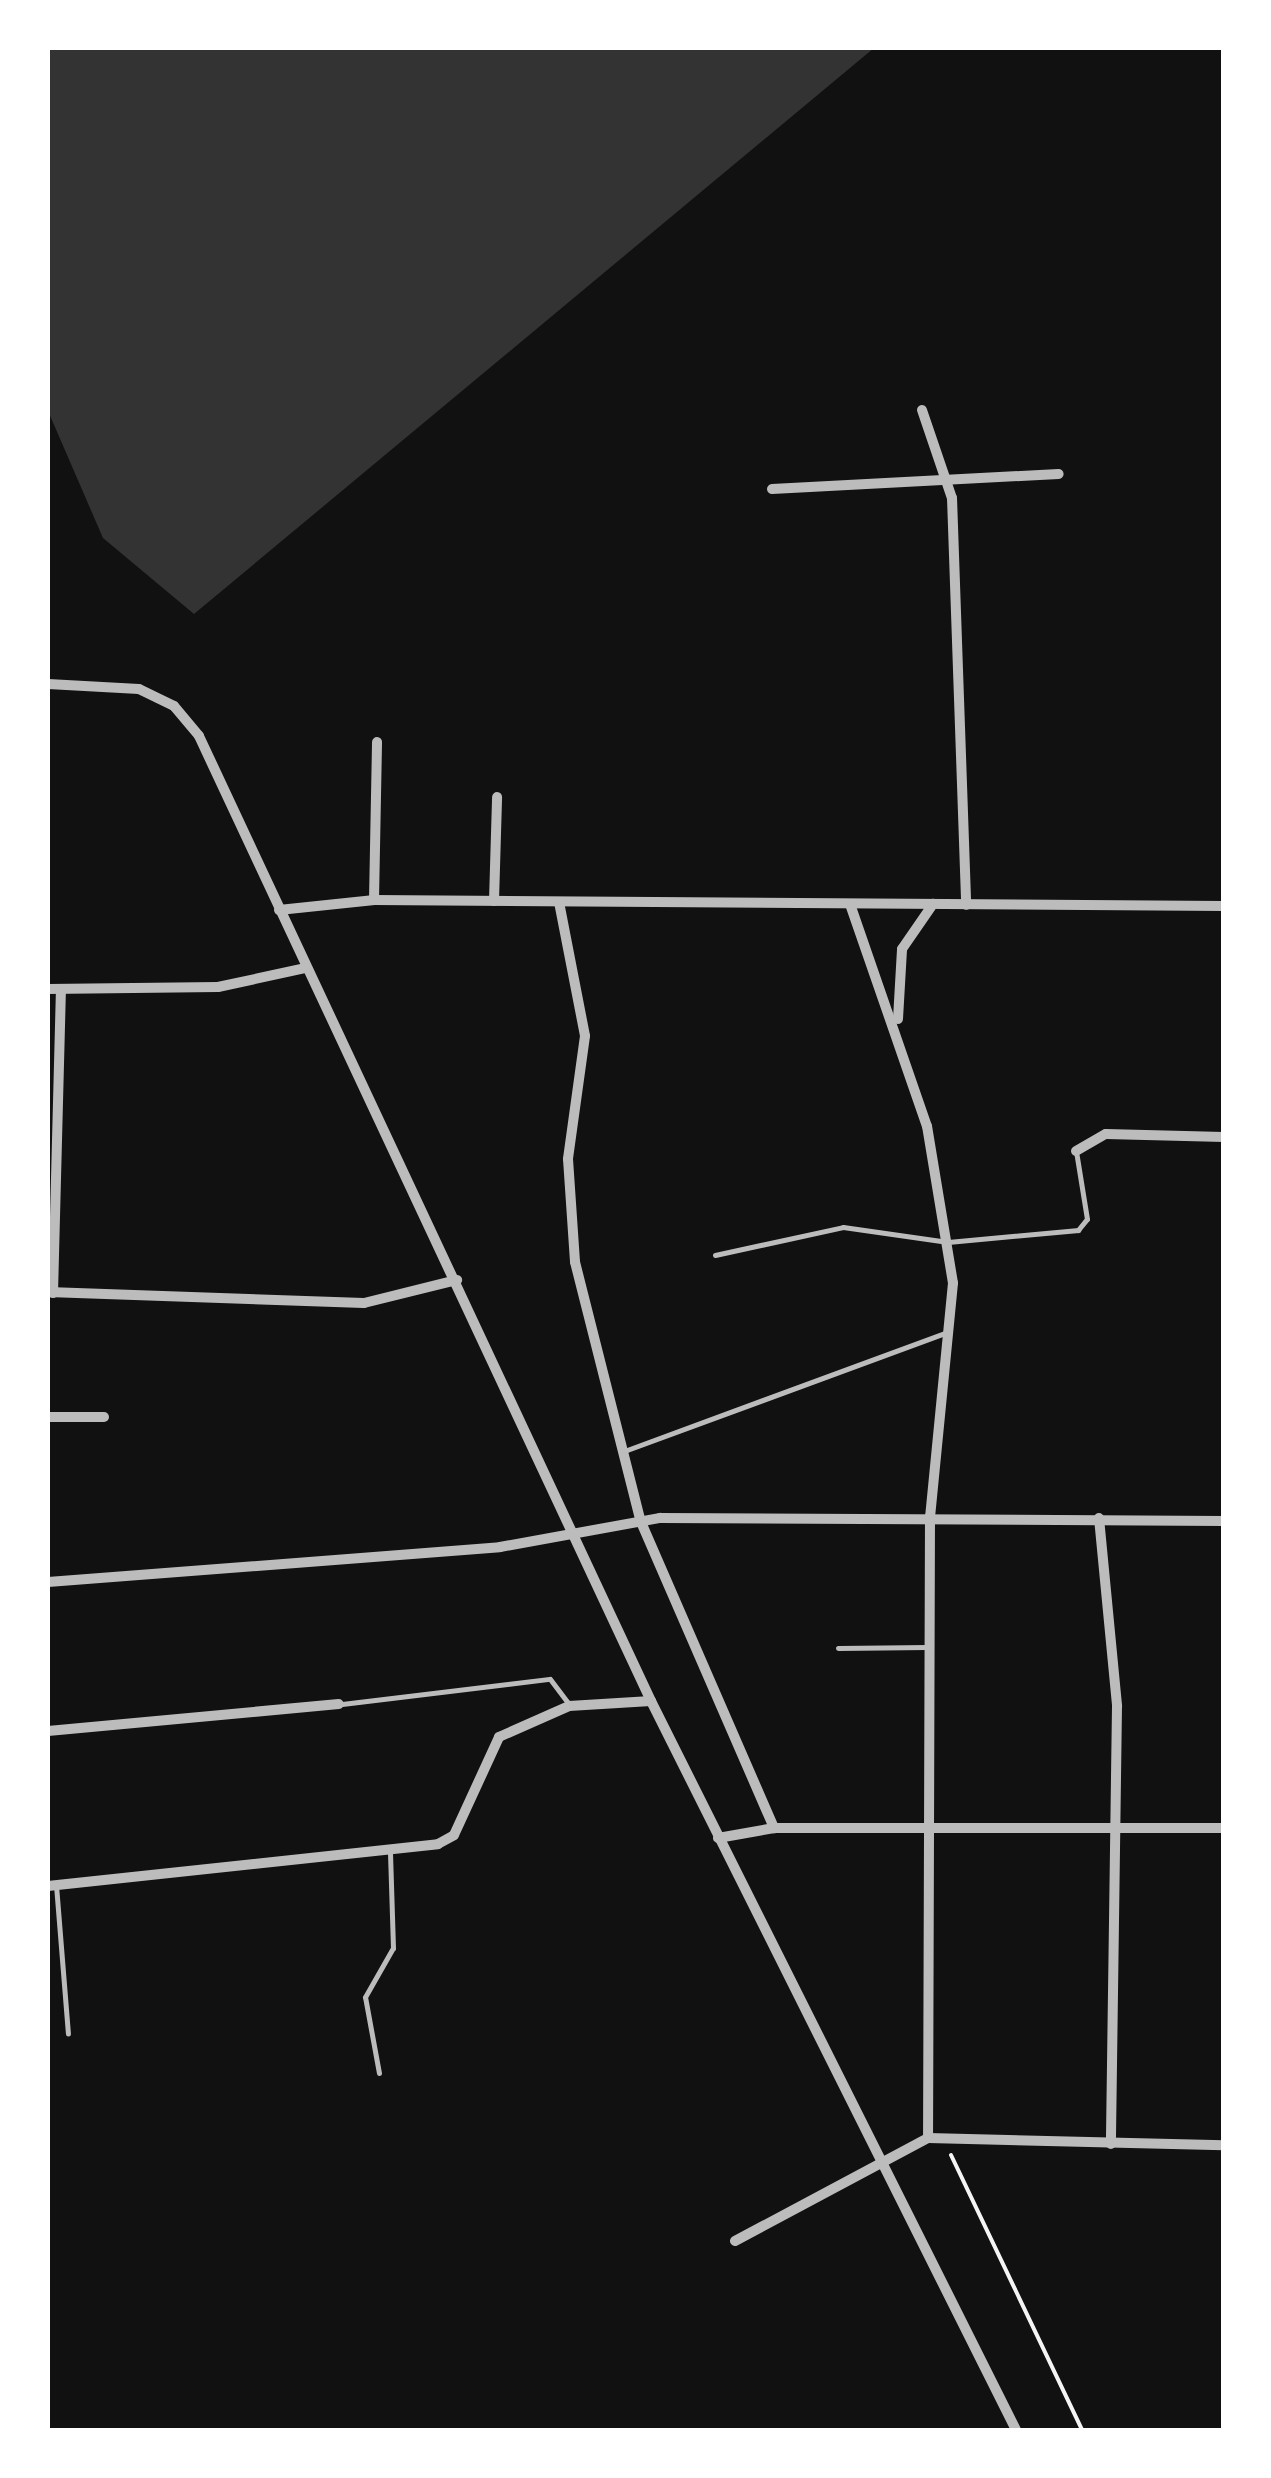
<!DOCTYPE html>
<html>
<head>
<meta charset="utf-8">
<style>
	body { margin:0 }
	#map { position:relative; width:1271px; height:2478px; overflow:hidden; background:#111; font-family:Arial,sans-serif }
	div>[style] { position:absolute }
	.water>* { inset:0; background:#333 }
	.path>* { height:4px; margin:-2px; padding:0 2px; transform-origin:2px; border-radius:2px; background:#f5f5f5 }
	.service>* { height:5px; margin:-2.5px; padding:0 2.5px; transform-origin:2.5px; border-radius:2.5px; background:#bcbcbc }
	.minor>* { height:10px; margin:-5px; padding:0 5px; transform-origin:5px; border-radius:5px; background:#bcbcbc }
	span { translate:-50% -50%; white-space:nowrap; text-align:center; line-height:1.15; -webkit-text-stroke:9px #fff; paint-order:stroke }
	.frame { position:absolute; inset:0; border:50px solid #fff; pointer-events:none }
</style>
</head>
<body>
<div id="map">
	<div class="water">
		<i style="clip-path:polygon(48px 48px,874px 48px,194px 614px,103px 538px,48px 411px)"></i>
	</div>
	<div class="path">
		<i style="left:951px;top:2155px;width:305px;rotate:64.5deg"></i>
	</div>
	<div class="service">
		<i style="left:715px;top:1255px;width:131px;rotate:-12.3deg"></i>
		<i style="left:843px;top:1227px;width:106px;rotate:8.1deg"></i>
		<i style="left:948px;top:1242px;width:131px;rotate:-5.3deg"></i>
		<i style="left:1078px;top:1230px;width:14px;rotate:-51deg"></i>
		<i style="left:1087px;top:1219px;width:69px;rotate:-99.2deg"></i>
		<i style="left:627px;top:1450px;width:342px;rotate:-20.2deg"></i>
		<i style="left:838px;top:1648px;width:89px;rotate:-0.6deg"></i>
		<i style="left:342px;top:1704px;width:209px;rotate:-6.9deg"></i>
		<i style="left:550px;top:1679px;width:31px;rotate:53deg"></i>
		<i style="left:56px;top:1885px;width:149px;rotate:85.4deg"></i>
		<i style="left:379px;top:2073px;width:77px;rotate:-100.4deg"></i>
		<i style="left:365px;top:1997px;width:56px;rotate:-60.3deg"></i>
		<i style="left:393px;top:1948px;width:97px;rotate:-91.8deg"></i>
	</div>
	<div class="minor">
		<i style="left:922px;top:410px;width:93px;rotate:71.2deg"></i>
		<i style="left:952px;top:498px;width:407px;rotate:88deg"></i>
		<i style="left:772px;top:489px;width:287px;rotate:-3deg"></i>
		<i style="left:48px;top:684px;width:91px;rotate:3.1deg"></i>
		<i style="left:139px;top:689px;width:39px;rotate:26deg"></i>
		<i style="left:174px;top:706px;width:39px;rotate:50deg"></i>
		<i style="left:199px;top:736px;width:1066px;rotate:64.9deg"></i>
		<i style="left:651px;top:1701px;width:815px;rotate:63.4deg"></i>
		<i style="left:374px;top:900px;width:158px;rotate:-88.9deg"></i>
		<i style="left:494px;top:901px;width:104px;rotate:-88.3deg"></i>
		<i style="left:559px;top:902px;width:136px;rotate:79deg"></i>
		<i style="left:585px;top:1036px;width:124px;rotate:97.9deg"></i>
		<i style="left:568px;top:1159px;width:103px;rotate:86.1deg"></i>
		<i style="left:575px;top:1262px;width:268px;rotate:75.8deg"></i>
		<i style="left:641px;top:1522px;width:334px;rotate:66.5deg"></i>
		<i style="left:850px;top:904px;width:235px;rotate:70.9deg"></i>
		<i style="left:927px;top:1126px;width:159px;rotate:80.6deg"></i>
		<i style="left:953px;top:1283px;width:234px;rotate:95.6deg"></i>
		<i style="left:930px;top:1516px;width:622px;rotate:90.18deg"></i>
		<i style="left:279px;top:910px;width:96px;rotate:-6deg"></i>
		<i style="left:374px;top:900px;width:850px;rotate:0.4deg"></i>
		<i style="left:48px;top:989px;width:170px;rotate:-0.7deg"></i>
		<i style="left:218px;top:987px;width:90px;rotate:-12.2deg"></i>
		<i style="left:898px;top:1019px;width:70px;rotate:-86.7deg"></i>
		<i style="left:902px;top:949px;width:55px;rotate:-55.4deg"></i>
		<i style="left:1076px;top:1151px;width:34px;rotate:-30deg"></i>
		<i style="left:1106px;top:1134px;width:118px;rotate:1.5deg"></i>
		<i style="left:48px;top:1292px;width:316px;rotate:2deg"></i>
		<i style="left:364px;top:1303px;width:96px;rotate:-13.9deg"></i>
		<i style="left:53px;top:1293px;width:303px;rotate:-88.5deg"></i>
		<i style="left:48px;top:1417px;width:56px"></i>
		<i style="left:1099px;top:1518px;width:189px;rotate:84.5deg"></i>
		<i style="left:1117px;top:1706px;width:438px;rotate:90.8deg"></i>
		<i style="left:48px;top:1582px;width:453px;rotate:-4.4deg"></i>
		<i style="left:500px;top:1547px;width:163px;rotate:-10.3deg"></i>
		<i style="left:660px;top:1518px;width:564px;rotate:0.3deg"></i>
		<i style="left:48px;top:1731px;width:292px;rotate:-5.3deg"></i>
		<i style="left:718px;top:1838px;width:57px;rotate:-10.1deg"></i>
		<i style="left:774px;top:1828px;width:450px"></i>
		<i style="left:48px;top:1886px;width:392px;rotate:-6.1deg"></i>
		<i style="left:438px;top:1844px;width:18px;rotate:-29deg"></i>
		<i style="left:454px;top:1835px;width:108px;rotate:-65.3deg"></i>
		<i style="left:499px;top:1737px;width:77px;rotate:-23.9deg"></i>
		<i style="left:569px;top:1706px;width:82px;rotate:-3.5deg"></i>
		<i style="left:735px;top:2241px;width:219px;rotate:-28.1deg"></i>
		<i style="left:928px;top:2138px;width:296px;rotate:1.4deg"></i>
	</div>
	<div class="frame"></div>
</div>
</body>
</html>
